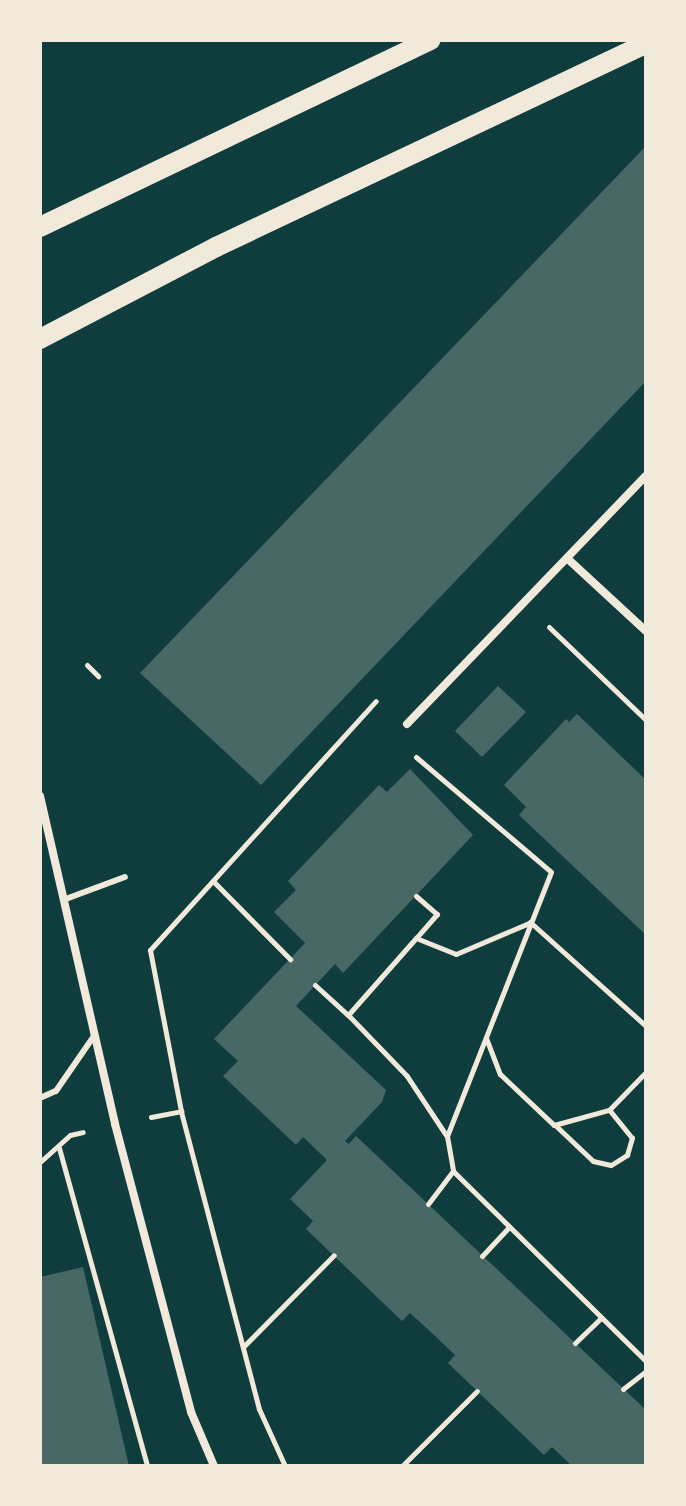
<!DOCTYPE html>
<html>
<head>
<meta charset="utf-8">
<style>
	body { margin:0 }
	#map { position:relative; width:686px; height:1506px; overflow:hidden; background:#0f3d3e; font-family:"Roboto Condensed",sans-serif }
	div>[style] { position:absolute }
	.building>* { inset:0; background:#486865 }
	.path>* { height:5px; margin:-2.5px; padding:0 2.5px; transform-origin:2.5px; border-radius:2.5px; background:#f1e9da }
	.service>* { height:6px; margin:-3px; padding:0 3px; transform-origin:3px; border-radius:3px; background:#f1e9da }
	.minor>* { height:8px; margin:-4px; padding:0 4px; transform-origin:4px; border-radius:4px; background:#f1e9da }
	.primary>* { height:20px; margin:-10px; padding:0 10px; transform-origin:10px; border-radius:10px; background:#f1e9da }
	span { translate:-50% -50%; white-space:nowrap; text-align:center; line-height:1.15; -webkit-text-stroke:6px #f1e9da; paint-order:stroke }
	.frame { position:absolute; inset:0; border:42px solid #f1e9da; pointer-events:none }
</style>
</head>
<body>
<div id="map">
	<div class="building">
		<i style="clip-path:polygon(646px 146px,646px 381px,261px 785px,140px 673px)"></i>
		<i style="clip-path:polygon(498px 686px,526px 712px,482px 757px,455px 731px)"></i>
		<i style="clip-path:polygon(577px 714px,646px 780px,646px 935px,519px 815px,526px 807px,504px 785px,566px 719px,569px 722px)"></i>
		<i style="clip-path:polygon(410px 769px,473px 835px,343px 973px,335px 964px,296px 1006px,386px 1090px,382px 1102px,345px 1141px,349px 1144px,356px 1136px,646px 1410px,646px 1466px,572px 1466px,552px 1447px,544px 1455px,448px 1363px,455px 1355px,433px 1334px,410px 1313px,402px 1321px,306px 1229px,313px 1221px,290px 1199px,327px 1160px,303px 1137px,296px 1145px,223px 1076px,238px 1061px,214px 1039px,305px 943px,274px 912px,296px 890px,288px 881px,379px 785px,387px 792px)"></i>
		<i style="clip-path:polygon(83px 1267px,129px 1466px,40px 1466px,40px 1277px)"></i>
	</div>
	<div class="path">
		<i style="left:549px;top:627px;width:134px;rotate:43.8deg"></i>
		<i style="left:87px;top:665px;width:16px;rotate:45deg"></i>
		<i style="left:416px;top:757px;width:177px;rotate:40.4deg"></i>
		<i style="left:551px;top:872px;width:284px;rotate:111.5deg"></i>
		<i style="left:447px;top:1136px;width:36px;rotate:80deg"></i>
		<i style="left:453px;top:1171px;width:271px;rotate:44.6deg"></i>
		<i style="left:213px;top:881px;width:110px;rotate:45.4deg"></i>
		<i style="left:416px;top:896px;width:28px;rotate:41deg"></i>
		<i style="left:437px;top:914px;width:32px;rotate:131deg"></i>
		<i style="left:530px;top:922px;width:156px;rotate:41.9deg"></i>
		<i style="left:315px;top:985px;width:45px;rotate:42.3deg"></i>
		<i style="left:486px;top:1038px;width:39px;rotate:69deg"></i>
		<i style="left:500px;top:1074px;width:74px;rotate:43.4deg"></i>
		<i style="left:554px;top:1125px;width:57px;rotate:-15.3deg"></i>
		<i style="left:609px;top:1110px;width:53px;rotate:-45.8deg"></i>
		<i style="left:151px;top:1117px;width:31px;rotate:-11deg"></i>
		<i style="left:555px;top:1125px;width:52px;rotate:43.5deg"></i>
		<i style="left:593px;top:1161px;width:18px;rotate:13deg"></i>
		<i style="left:611px;top:1165px;width:19px;rotate:-32deg"></i>
		<i style="left:627px;top:1155px;width:18px;rotate:-74deg"></i>
		<i style="left:632px;top:1138px;width:36px;rotate:-129deg"></i>
		<i style="left:446px;top:1135px;width:71px;rotate:-123.5deg"></i>
		<i style="left:407px;top:1076px;width:85px;rotate:-134deg"></i>
		<i style="left:348px;top:1015px;width:103px;rotate:-48.6deg"></i>
		<i style="left:416px;top:938px;width:43px;rotate:21.8deg"></i>
		<i style="left:456px;top:954px;width:79px;rotate:-23deg"></i>
		<i style="left:59px;top:1148px;width:330px;rotate:74.5deg"></i>
		<i style="left:40px;top:1162px;width:40px;rotate:-42deg"></i>
		<i style="left:70px;top:1135px;width:13px;rotate:-13deg"></i>
		<i style="left:428px;top:1204px;width:41px;rotate:-52.9deg"></i>
		<i style="left:482px;top:1256px;width:40px;rotate:-47deg"></i>
		<i style="left:575px;top:1343px;width:36px;rotate:-44deg"></i>
		<i style="left:243px;top:1347px;width:129px;rotate:-45.3deg"></i>
		<i style="left:623px;top:1389px;width:29px;rotate:-38deg"></i>
		<i style="left:285px;top:1466px;width:63px;rotate:-114.5deg"></i>
		<i style="left:259px;top:1409px;width:308px;rotate:-104.7deg"></i>
		<i style="left:181px;top:1111px;width:164px;rotate:-100.9deg"></i>
		<i style="left:150px;top:950px;width:336px;rotate:-47.8deg"></i>
		<i style="left:402px;top:1466px;width:106px;rotate:-45deg"></i>
	</div>
	<div class="service">
		<i style="left:63px;top:900px;width:66px;rotate:-20.4deg"></i>
		<i style="left:40px;top:1098px;width:17px;rotate:-24deg"></i>
		<i style="left:56px;top:1091px;width:67px;rotate:-55.4deg"></i>
	</div>
	<div class="minor">
		<i style="left:569px;top:560px;width:105px;rotate:42.7deg"></i>
		<i style="left:407px;top:724px;width:344px;rotate:-46.1deg"></i>
		<i style="left:40px;top:796px;width:336px;rotate:77.1deg"></i>
		<i style="left:115px;top:1124px;width:298px;rotate:75.2deg"></i>
		<i style="left:191px;top:1412px;width:59px;rotate:66.9deg"></i>
	</div>
	<div class="primary">
		<i style="left:40px;top:227px;width:433px;rotate:-25.6deg"></i>
		<i style="left:40px;top:339px;width:199px;rotate:-27.6deg"></i>
		<i style="left:216px;top:247px;width:476px;rotate:-25.3deg"></i>
	</div>
	<div class="frame"></div>
</div>
</body>
</html>
